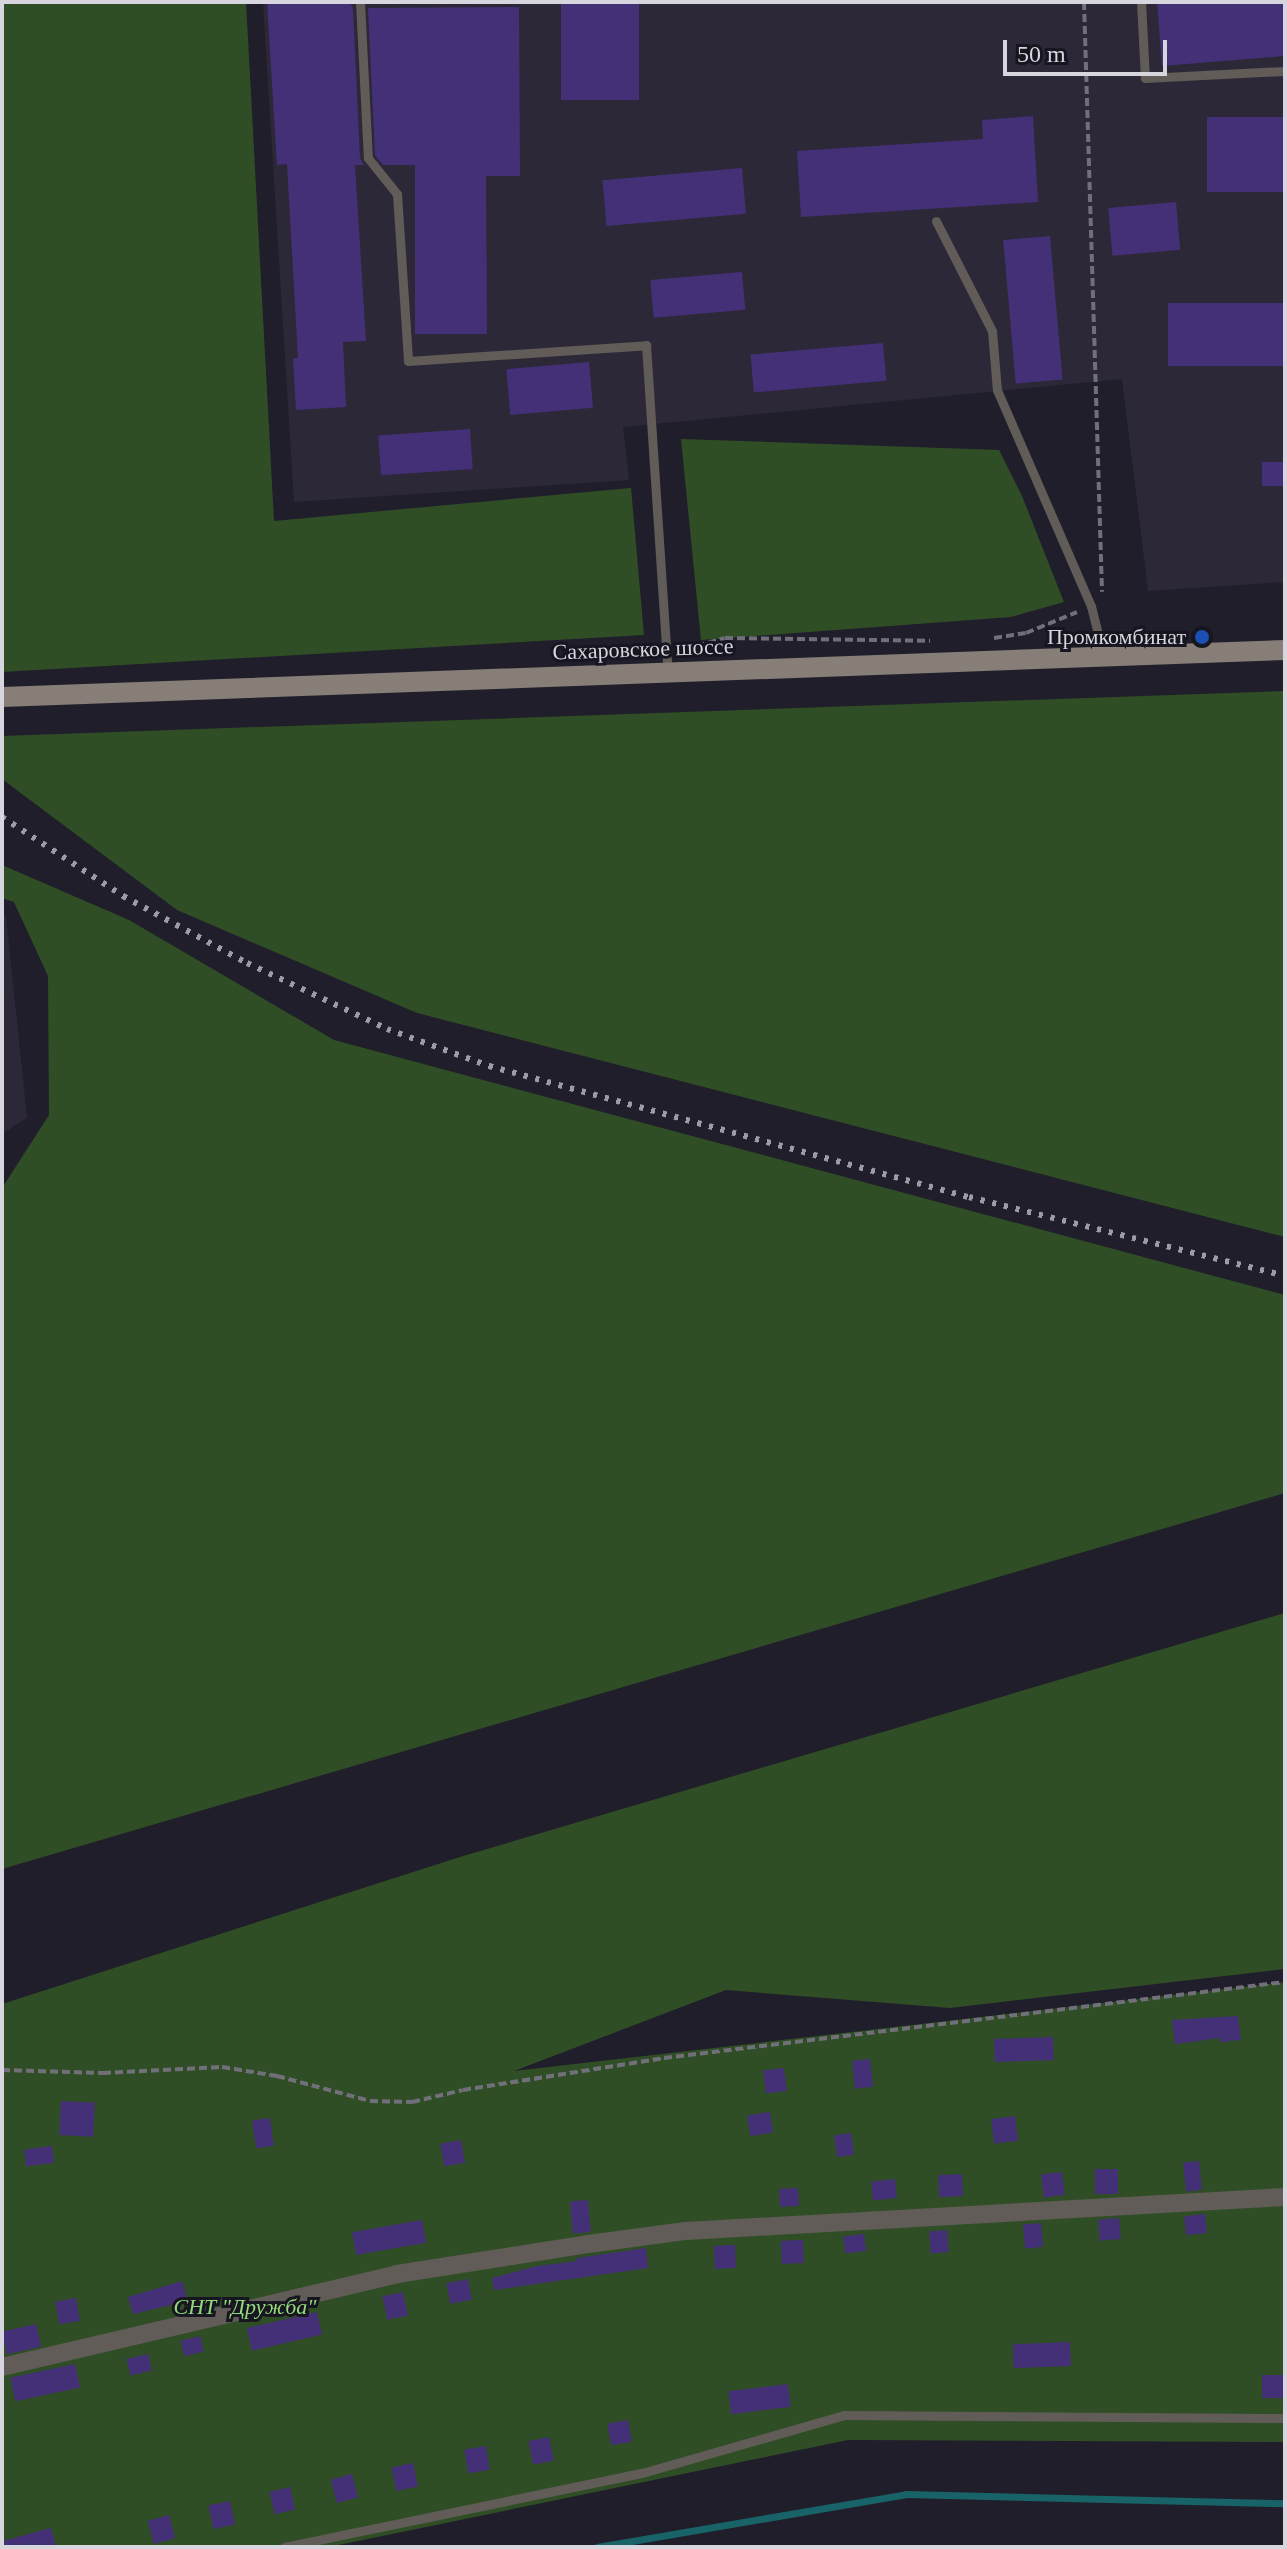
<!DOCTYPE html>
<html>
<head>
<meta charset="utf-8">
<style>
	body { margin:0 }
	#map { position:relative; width:1287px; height:2549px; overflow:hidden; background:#201e2a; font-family:"Times New Roman",serif }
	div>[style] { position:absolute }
	.industrial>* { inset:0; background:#2d2837 }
	.green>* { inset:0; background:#304e26 }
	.stream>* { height:7px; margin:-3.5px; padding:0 3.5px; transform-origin:3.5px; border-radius:3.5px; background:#186367 }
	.building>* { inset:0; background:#443077; transform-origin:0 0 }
	.path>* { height:4px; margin-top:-2px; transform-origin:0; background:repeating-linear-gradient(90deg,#716f7a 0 8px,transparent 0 12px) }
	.lane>* { height:9px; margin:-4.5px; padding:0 4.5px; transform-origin:4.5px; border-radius:4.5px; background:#615c58 }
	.street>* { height:18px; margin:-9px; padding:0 9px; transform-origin:9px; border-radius:9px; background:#615c58 }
	.secondary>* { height:20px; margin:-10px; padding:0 10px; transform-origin:10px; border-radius:10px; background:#867e77 }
	.rail>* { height:6px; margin-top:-3px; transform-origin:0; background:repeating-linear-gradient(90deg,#9d9ca5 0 4px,transparent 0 12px) }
	.dots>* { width:22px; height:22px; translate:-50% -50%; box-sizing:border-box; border:4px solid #171520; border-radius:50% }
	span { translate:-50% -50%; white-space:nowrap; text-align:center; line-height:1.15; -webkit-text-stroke:6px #171520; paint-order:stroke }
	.poi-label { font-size:22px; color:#d7d6de }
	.right { translate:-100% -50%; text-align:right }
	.street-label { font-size:22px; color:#d7d6de }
	.park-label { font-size:22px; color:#92da7a; font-style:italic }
	.frame { position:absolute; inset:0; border:4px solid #d7d6de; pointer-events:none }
	.scale { position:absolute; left:1003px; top:40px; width:164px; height:36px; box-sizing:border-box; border:4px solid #d7d6de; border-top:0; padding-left:10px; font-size:24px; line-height:28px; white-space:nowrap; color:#d7d6de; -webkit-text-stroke:6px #171520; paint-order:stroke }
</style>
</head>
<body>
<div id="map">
	<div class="industrial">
		<i style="clip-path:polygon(263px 2px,1285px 2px,1285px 582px,1148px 591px,1122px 379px,623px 427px,629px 480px,294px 502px)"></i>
		<i style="clip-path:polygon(2px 914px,6px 916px,27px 1118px,2px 1134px)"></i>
	</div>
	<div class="green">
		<i style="clip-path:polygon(2px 2px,246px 2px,274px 521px,631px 488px,644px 635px,2px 672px)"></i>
		<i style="clip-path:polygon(681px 439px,999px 450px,1022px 496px,1064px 602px,1011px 617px,701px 640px)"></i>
		<i style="clip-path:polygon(1285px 691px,1285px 1237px,417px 1013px,177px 910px,2px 779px,2px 736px)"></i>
		<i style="clip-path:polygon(2px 865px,129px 920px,334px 1040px,1285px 1295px,1285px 1493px,2px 1869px,2px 1188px,49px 1115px,48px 976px,14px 902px,2px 898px)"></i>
		<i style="clip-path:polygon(1285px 1613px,1285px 1969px,950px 2008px,726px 1990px,514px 2071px,1285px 1982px,1285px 2442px,848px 2440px,329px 2547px,2px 2547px,2px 2004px,460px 1857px)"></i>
	</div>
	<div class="stream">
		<i style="left:597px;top:2547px;width:314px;rotate:-9.7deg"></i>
		<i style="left:906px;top:2494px;width:379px;rotate:1.4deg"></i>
	</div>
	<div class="building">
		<i style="clip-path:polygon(267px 2px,332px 2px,350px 3px,353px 8px,360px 158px,364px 165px,355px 165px,366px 341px,343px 342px,346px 407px,296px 410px,293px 358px,298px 358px,287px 164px,277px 165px)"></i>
		<i style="left:561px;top:2px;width:78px;height:98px"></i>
		<i style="clip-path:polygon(1157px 2px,1285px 2px,1285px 56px,1162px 66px)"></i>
		<i style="clip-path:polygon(519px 7px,520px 176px,486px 176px,487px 334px,415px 334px,415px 165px,383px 165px,375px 155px,368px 8px)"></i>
		<i style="clip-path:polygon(1033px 116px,1038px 202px,801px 217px,797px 151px,983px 139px,982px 120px)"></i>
		<i style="left:1285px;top:117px;width:75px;height:78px;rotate:90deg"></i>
		<i style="left:742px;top:168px;width:46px;height:140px;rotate:85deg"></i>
		<i style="left:1176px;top:202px;width:48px;height:68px;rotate:85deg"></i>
		<i style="left:1050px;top:236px;width:144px;height:47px;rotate:85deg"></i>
		<i style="left:742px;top:272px;width:38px;height:92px;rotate:85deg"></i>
		<i style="left:1285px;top:303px;width:63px;height:117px;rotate:90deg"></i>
		<i style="left:883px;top:343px;width:38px;height:133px;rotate:85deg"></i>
		<i style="left:589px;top:362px;width:46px;height:83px;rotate:85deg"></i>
		<i style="left:470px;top:429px;width:40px;height:92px;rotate:86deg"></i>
		<i style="left:1285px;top:462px;width:24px;height:23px;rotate:90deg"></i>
		<i style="clip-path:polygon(1238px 2016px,1241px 2040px,1220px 2042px,1220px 2038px,1175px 2044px,1172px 2020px)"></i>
		<i style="left:1053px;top:2037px;width:23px;height:59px;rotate:88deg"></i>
		<i style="left:870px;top:2059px;width:28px;height:18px;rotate:84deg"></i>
		<i style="left:784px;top:2068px;width:23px;height:21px;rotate:83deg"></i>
		<i style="left:61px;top:2101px;width:34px;height:34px;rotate:3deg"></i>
		<i style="left:770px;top:2112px;width:21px;height:23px;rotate:82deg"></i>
		<i style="left:1015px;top:2116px;width:25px;height:24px;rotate:83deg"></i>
		<i style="left:270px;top:2118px;width:28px;height:18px;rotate:82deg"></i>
		<i style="left:851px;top:2133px;width:22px;height:17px;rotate:82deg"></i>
		<i style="left:461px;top:2140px;width:23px;height:21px;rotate:80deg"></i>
		<i style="left:52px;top:2146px;width:17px;height:28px;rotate:83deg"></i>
		<i style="left:1199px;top:2161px;width:29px;height:16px;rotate:84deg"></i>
		<i style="left:1118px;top:2169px;width:25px;height:23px;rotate:90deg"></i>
		<i style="left:1062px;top:2172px;width:23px;height:21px;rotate:83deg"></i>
		<i style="left:962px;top:2174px;width:22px;height:24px;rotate:87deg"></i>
		<i style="left:895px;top:2179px;width:19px;height:24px;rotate:84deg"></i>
		<i style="left:798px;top:2188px;width:18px;height:19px;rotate:87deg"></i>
		<i style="left:588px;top:2200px;width:32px;height:18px;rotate:85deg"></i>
		<i style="left:1205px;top:2214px;width:19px;height:21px;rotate:84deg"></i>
		<i style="left:1119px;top:2218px;width:21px;height:21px;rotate:85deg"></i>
		<i style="left:422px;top:2220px;width:23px;height:71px;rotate:80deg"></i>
		<i style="left:1041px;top:2223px;width:24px;height:18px;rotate:85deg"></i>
		<i style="left:947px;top:2230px;width:22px;height:18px;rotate:85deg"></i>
		<i style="left:864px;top:2234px;width:17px;height:21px;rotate:83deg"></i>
		<i style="left:803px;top:2240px;width:23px;height:22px;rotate:88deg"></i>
		<i style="left:735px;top:2245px;width:23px;height:21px;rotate:88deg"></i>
		<i style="clip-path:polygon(646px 2248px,648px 2268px,494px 2290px,492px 2278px,537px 2266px,577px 2261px,576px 2258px)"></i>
		<i style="left:468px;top:2279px;width:21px;height:22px;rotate:79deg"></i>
		<i style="clip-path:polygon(182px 2281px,188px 2301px,133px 2314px,128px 2297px)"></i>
		<i style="left:403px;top:2292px;width:24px;height:21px;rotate:78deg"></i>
		<i style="left:76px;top:2298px;width:23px;height:21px;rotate:80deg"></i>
		<i style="left:317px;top:2312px;width:23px;height:72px;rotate:77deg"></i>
		<i style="left:36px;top:2324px;width:23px;height:35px;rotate:77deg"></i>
		<i style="left:200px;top:2336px;width:16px;height:20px;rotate:76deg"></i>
		<i style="left:1070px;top:2342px;width:24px;height:57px;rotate:88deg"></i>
		<i style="left:148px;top:2354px;width:17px;height:22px;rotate:77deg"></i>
		<i style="left:75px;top:2364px;width:24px;height:66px;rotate:78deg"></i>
		<i style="left:1284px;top:2375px;width:23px;height:22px;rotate:90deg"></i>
		<i style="left:788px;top:2384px;width:23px;height:60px;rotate:83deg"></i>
		<i style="left:628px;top:2420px;width:22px;height:21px;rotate:80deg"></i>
		<i style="left:549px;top:2437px;width:24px;height:21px;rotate:78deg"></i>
		<i style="left:486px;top:2446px;width:24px;height:22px;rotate:81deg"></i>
		<i style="left:413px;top:2463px;width:24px;height:22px;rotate:78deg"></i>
		<i style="left:352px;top:2474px;width:24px;height:22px;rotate:75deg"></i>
		<i style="left:290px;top:2487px;width:23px;height:21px;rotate:77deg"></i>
		<i style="left:230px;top:2501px;width:24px;height:22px;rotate:78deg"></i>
		<i style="left:169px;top:2515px;width:24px;height:22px;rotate:75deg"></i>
		<i style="clip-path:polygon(51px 2528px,56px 2547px,3px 2547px,3px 2541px)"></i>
	</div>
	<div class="path">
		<i style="left:1084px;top:2px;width:590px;rotate:88.25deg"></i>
		<i style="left:994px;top:638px;width:32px;rotate:-9deg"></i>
		<i style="left:1026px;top:633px;width:55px;rotate:-22.4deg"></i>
		<i style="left:685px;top:649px;width:41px;rotate:-15.4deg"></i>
		<i style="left:725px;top:638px;width:205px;rotate:0.8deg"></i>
		<i style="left:2px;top:2070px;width:101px;rotate:1.7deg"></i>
		<i style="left:103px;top:2073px;width:119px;rotate:-2.9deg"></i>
		<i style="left:222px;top:2067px;width:56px;rotate:9.3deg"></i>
		<i style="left:277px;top:2076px;width:96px;rotate:15deg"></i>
		<i style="left:370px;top:2101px;width:42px;rotate:1.4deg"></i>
		<i style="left:412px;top:2102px;width:52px;rotate:-13.2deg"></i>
		<i style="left:463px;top:2090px;width:204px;rotate:-9deg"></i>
		<i style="left:664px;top:2058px;width:626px;rotate:-6.98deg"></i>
	</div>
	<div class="lane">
		<i style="left:360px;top:2px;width:156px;rotate:87.1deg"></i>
		<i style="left:368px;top:158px;width:46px;rotate:51.1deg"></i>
		<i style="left:397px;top:194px;width:167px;rotate:86.2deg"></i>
		<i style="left:408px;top:361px;width:239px;rotate:-3.8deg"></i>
		<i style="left:646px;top:345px;width:328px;rotate:86.2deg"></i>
		<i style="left:1141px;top:2px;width:76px;rotate:87deg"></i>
		<i style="left:1145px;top:78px;width:140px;rotate:-2.9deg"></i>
		<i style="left:936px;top:221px;width:123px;rotate:63deg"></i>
		<i style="left:992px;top:331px;width:59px;rotate:85.2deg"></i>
		<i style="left:997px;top:390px;width:236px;rotate:66.5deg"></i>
		<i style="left:1091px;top:606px;width:54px;rotate:76deg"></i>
		<i style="left:284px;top:2547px;width:366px;rotate:-11.7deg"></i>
		<i style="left:642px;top:2473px;width:210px;rotate:-16deg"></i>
		<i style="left:844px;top:2415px;width:441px;rotate:0.4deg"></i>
	</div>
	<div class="street">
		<i style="left:2px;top:2367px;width:406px;rotate:-13.2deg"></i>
		<i style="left:397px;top:2274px;width:193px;rotate:-8.9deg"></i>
		<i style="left:588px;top:2244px;width:99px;rotate:-7.6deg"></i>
		<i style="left:686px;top:2231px;width:600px;rotate:-3.25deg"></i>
	</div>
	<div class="secondary">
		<i style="left:2px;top:697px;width:1284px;rotate:-2.1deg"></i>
	</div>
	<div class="rail">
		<i style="left:2px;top:817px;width:145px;rotate:33.1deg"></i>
		<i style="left:123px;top:896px;width:141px;rotate:28.4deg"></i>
		<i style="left:247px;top:963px;width:155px;rotate:25.2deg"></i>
		<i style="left:387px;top:1029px;width:109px;rotate:19.9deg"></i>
		<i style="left:489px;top:1066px;width:498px;rotate:15.3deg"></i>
		<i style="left:969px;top:1197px;width:326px;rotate:14deg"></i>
	</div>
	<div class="dots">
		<i style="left:1202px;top:637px;background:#1a4fb4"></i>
	</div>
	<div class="poi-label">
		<span class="right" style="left:1186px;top:637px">Промкомбинат</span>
	</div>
	<div class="street-label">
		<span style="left:643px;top:649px;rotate:-2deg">Сахаровское шоссе</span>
	</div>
	<div class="park-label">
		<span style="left:245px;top:2307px">СНТ "Дружба"</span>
	</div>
	<div class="frame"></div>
	<div class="scale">50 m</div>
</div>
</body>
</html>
